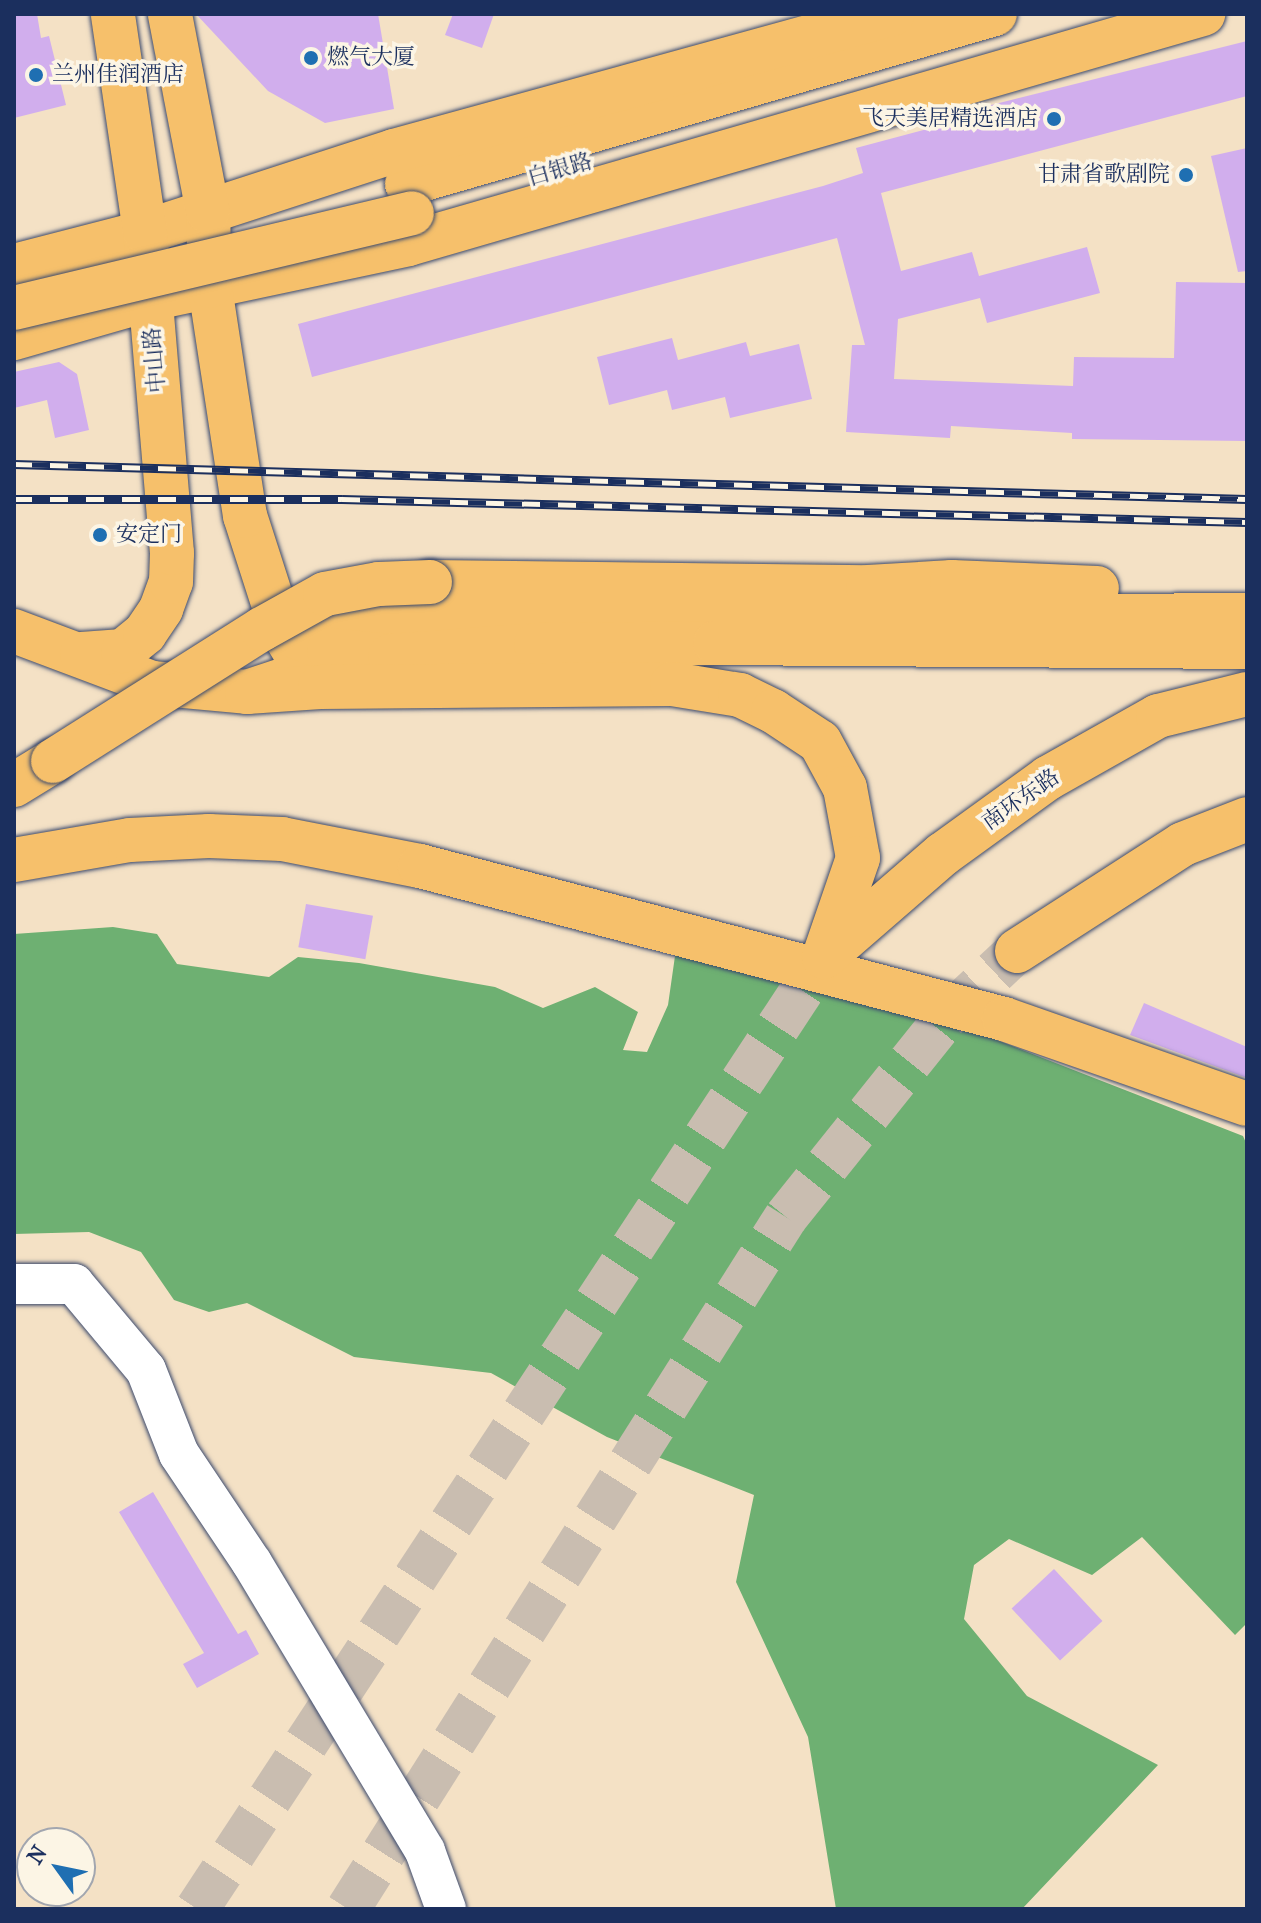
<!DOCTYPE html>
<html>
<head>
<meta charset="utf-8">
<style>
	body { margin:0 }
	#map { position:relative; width:1261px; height:1923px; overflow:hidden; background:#f4e1c5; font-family:"IM FELL French Canon","Noto Serif SC",serif }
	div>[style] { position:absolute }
	.forest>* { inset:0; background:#6eb072 }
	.building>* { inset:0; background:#d1aeed; transform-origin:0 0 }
	.highway-tunnel>* { height:44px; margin-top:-22px; transform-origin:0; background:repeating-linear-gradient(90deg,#c9bdb0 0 44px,transparent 0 66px) }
	.roads { filter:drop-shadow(0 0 2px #3c4a6d) drop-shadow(0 0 2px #3c4a6d) }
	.minor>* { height:40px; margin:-20px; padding:0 20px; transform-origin:20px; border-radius:20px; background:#fff }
	.major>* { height:44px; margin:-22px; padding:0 22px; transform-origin:22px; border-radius:22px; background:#f6c06b }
	.highway>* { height:44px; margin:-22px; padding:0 22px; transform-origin:22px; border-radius:22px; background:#f6c06b }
	.rail>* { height:9px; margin-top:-4.5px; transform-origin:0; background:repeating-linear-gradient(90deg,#fcf5e5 0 18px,#1b2f5e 0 36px); box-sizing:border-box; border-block:2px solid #1b2f5e }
	.bridges { filter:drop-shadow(0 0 2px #3c4a6d) drop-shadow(0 0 2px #3c4a6d) }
	.major-bridge>* { height:44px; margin:-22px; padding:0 22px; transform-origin:22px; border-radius:22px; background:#f6c06b }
	.dots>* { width:22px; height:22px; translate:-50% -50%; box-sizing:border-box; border:4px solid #fcf5e5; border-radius:50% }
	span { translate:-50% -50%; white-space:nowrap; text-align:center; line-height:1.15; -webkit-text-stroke:7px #fcf5e5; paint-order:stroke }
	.poi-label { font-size:22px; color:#1b2f5e }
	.left { translate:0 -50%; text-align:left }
	.right { translate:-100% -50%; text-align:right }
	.street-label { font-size:22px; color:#1b2f5e }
	.frame { position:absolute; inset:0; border:16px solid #1b2f5e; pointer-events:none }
	.north { position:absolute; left:16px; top:1827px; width:80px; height:80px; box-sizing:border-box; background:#fcf5e5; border:2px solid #a2a6af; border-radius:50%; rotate:303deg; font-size:22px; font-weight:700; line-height:32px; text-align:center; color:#1b2f5e }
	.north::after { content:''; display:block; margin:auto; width:28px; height:36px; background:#1f6fb2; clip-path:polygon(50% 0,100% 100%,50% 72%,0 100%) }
</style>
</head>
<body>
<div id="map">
	<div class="forest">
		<i style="clip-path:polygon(113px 927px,157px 934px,177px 964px,269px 977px,298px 957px,359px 963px,495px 987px,543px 1008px,595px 987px,638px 1012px,623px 1050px,647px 1052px,668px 1005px,676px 949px,971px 1030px,1243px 1136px,1247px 1145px,1247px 1623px,1235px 1635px,1142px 1537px,1092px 1575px,1009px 1539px,974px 1565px,964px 1619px,1027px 1696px,1158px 1765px,1022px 1909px,836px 1909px,808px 1737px,736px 1582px,754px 1495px,607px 1437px,491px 1373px,354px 1357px,247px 1303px,209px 1312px,174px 1300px,141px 1252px,89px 1232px,14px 1234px,14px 934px)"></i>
	</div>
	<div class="building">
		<i style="clip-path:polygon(14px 14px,37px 14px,41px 38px,49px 36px,66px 105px,14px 118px)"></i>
		<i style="clip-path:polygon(196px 14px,378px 14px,394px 109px,325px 123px,268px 91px)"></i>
		<i style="clip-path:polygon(453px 14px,494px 14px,482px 48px,445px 35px)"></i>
		<i style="clip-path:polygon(1247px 41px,1247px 96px,881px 193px,901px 271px,972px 252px,979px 276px,1087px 247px,1100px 293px,987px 323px,980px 298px,898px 319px,894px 379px,1073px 386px,1074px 357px,1174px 358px,1176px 282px,1247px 283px,1247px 441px,1072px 439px,1072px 433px,951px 426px,950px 438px,846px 432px,852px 345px,865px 345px,837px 238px,312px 377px,298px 324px,823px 186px,863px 173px,856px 148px,976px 116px,975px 109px)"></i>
		<i style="clip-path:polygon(1247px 148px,1247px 271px,1238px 272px,1211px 156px)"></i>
		<i style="clip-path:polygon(672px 338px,678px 360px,746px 342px,750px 356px,799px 344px,812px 399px,730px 418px,725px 397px,672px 410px,667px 390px,609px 405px,597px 357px)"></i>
		<i style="clip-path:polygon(59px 362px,77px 374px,89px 430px,55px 438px,47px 400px,14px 408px,14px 372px)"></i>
		<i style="left:306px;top:904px;width:68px;height:44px;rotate:10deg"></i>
		<i style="clip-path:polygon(1144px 1003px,1247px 1047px,1247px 1078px,1130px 1035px)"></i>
		<i style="clip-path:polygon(153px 1492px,238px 1634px,246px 1630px,259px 1654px,197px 1688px,183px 1664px,204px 1653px,119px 1512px)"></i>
		<i style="left:1054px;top:1569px;width:71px;height:58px;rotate:47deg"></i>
	</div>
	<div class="highway-tunnel">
		<i style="left:197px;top:1909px;width:1140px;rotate:-56.63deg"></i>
		<i style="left:348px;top:1909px;width:819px;rotate:-57.67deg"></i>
		<i style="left:786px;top:1217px;width:256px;rotate:-51.3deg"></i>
		<i style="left:946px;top:1017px;width:97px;rotate:-42.9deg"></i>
	</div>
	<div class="roads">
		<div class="minor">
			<i style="left:14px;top:1284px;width:60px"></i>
			<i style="left:74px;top:1284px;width:112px;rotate:50.1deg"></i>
			<i style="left:146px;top:1370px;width:90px;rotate:68.6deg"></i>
			<i style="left:179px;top:1454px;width:131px;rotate:56.2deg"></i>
			<i style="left:252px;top:1563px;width:336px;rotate:59deg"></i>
			<i style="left:425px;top:1851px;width:62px;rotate:70.1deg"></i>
		</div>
		<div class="major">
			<i style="left:407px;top:184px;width:612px;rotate:-16.13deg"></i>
			<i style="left:14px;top:266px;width:135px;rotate:-14.5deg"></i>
			<i style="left:145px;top:232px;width:262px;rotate:-18deg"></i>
			<i style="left:394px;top:151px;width:517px;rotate:-15.38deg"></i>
			<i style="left:14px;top:338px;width:141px;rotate:-16deg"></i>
			<i style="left:150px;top:299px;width:264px;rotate:-12deg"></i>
			<i style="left:408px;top:244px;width:828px;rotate:-16.14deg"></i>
			<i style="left:430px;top:582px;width:438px;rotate:0.7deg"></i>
			<i style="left:868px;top:587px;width:84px;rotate:-3.4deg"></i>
			<i style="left:952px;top:582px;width:145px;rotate:2.4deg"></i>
			<i style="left:14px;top:631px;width:147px;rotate:20.6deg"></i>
			<i style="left:152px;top:683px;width:95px;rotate:5.4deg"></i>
			<i style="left:247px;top:692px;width:51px;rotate:-18.4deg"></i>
			<i style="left:295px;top:676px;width:14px;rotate:-60deg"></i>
			<i style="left:302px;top:664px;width:39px;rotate:-121deg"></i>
			<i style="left:282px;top:631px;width:121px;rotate:-107.8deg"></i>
			<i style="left:245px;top:516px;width:233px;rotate:-98.7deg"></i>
			<i style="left:210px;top:286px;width:74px;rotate:-91.5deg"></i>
			<i style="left:208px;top:212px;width:202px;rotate:-100.9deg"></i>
			<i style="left:282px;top:631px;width:43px;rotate:-13.4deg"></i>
			<i style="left:324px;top:621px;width:923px;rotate:-0.37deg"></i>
			<i style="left:82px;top:654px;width:41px;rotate:-4.2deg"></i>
			<i style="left:123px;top:651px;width:28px;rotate:-39deg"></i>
			<i style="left:145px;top:633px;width:29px;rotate:-56deg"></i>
			<i style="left:161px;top:609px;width:29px;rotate:-70deg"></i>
			<i style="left:171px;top:582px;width:29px;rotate:-88deg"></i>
			<i style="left:172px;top:553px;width:322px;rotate:-94.8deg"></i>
			<i style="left:145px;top:232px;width:220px;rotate:-98.4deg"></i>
			<i style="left:14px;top:785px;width:46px;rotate:-31.6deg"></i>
			<i style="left:14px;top:860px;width:118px;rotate:-9.8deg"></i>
			<i style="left:130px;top:840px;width:79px;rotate:-2.9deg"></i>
			<i style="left:209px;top:836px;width:73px;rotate:2.4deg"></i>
			<i style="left:282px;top:839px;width:141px;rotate:11.1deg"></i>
			<i style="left:420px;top:866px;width:604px;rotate:14.68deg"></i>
			<i style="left:1004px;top:1019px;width:257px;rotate:19.3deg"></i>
		</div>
		<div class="highway">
			<i style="left:282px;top:631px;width:51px;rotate:22deg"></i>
			<i style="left:329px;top:650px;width:61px;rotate:5.6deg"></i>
			<i style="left:390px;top:656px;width:146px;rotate:-4.3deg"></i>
			<i style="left:536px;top:645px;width:179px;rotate:-0.6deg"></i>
			<i style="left:715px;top:643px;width:532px;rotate:0.43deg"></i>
			<i style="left:247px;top:692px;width:73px;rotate:-3.9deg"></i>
			<i style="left:320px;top:687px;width:352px;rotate:-0.5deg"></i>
			<i style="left:672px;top:684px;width:69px;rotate:9.2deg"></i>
			<i style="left:740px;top:695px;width:37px;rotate:26deg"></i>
			<i style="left:773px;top:711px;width:56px;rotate:33.4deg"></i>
			<i style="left:820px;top:742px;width:52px;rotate:61.5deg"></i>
			<i style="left:845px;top:788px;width:71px;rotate:79.5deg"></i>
			<i style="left:858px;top:858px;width:105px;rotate:109deg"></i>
			<i style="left:1017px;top:951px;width:197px;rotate:-32.8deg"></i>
			<i style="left:1183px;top:844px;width:69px;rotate:-21.3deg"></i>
			<i style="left:824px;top:957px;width:157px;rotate:-40.9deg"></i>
			<i style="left:943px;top:854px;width:130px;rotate:-35.9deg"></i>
			<i style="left:1048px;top:778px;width:126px;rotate:-29.4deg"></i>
			<i style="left:1158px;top:716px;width:92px;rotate:-13.9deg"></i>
		</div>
	</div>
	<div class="rail">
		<i style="left:14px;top:464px;width:1233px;rotate:1.63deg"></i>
		<i style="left:14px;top:499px;width:328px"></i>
		<i style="left:342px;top:499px;width:905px;rotate:1.46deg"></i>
	</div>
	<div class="bridges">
		<div class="major-bridge">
			<i style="left:14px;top:308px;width:409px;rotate:-13.4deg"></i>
			<i style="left:53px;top:761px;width:247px;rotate:-32.3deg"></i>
			<i style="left:262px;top:629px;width:72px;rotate:-29.1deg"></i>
			<i style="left:325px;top:594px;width:55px;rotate:-10.5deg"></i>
			<i style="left:379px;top:584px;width:51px;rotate:-2.2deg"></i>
		</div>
	</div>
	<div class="dots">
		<i style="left:311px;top:58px;background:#1f6fb2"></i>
		<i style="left:36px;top:75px;background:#1f6fb2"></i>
		<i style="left:1054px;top:119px;background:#1f6fb2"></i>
		<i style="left:1186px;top:175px;background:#1f6fb2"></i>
		<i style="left:100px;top:535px;background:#1f6fb2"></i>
	</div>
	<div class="poi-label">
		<span class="left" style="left:327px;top:58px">燃气大厦</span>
		<span class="left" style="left:52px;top:75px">兰州佳润酒店</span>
		<span class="right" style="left:1038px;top:119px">飞天美居精选酒店</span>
		<span class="right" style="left:1170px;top:175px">甘肃省歌剧院</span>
		<span class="left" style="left:116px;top:535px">安定门</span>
	</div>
	<div class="street-label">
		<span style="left:560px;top:170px;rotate:-16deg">白银路</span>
		<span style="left:155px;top:360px;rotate:-95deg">中山路</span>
		<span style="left:1021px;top:800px;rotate:-35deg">南环东路</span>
	</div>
	<div class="frame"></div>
	<div class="north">N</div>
</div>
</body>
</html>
